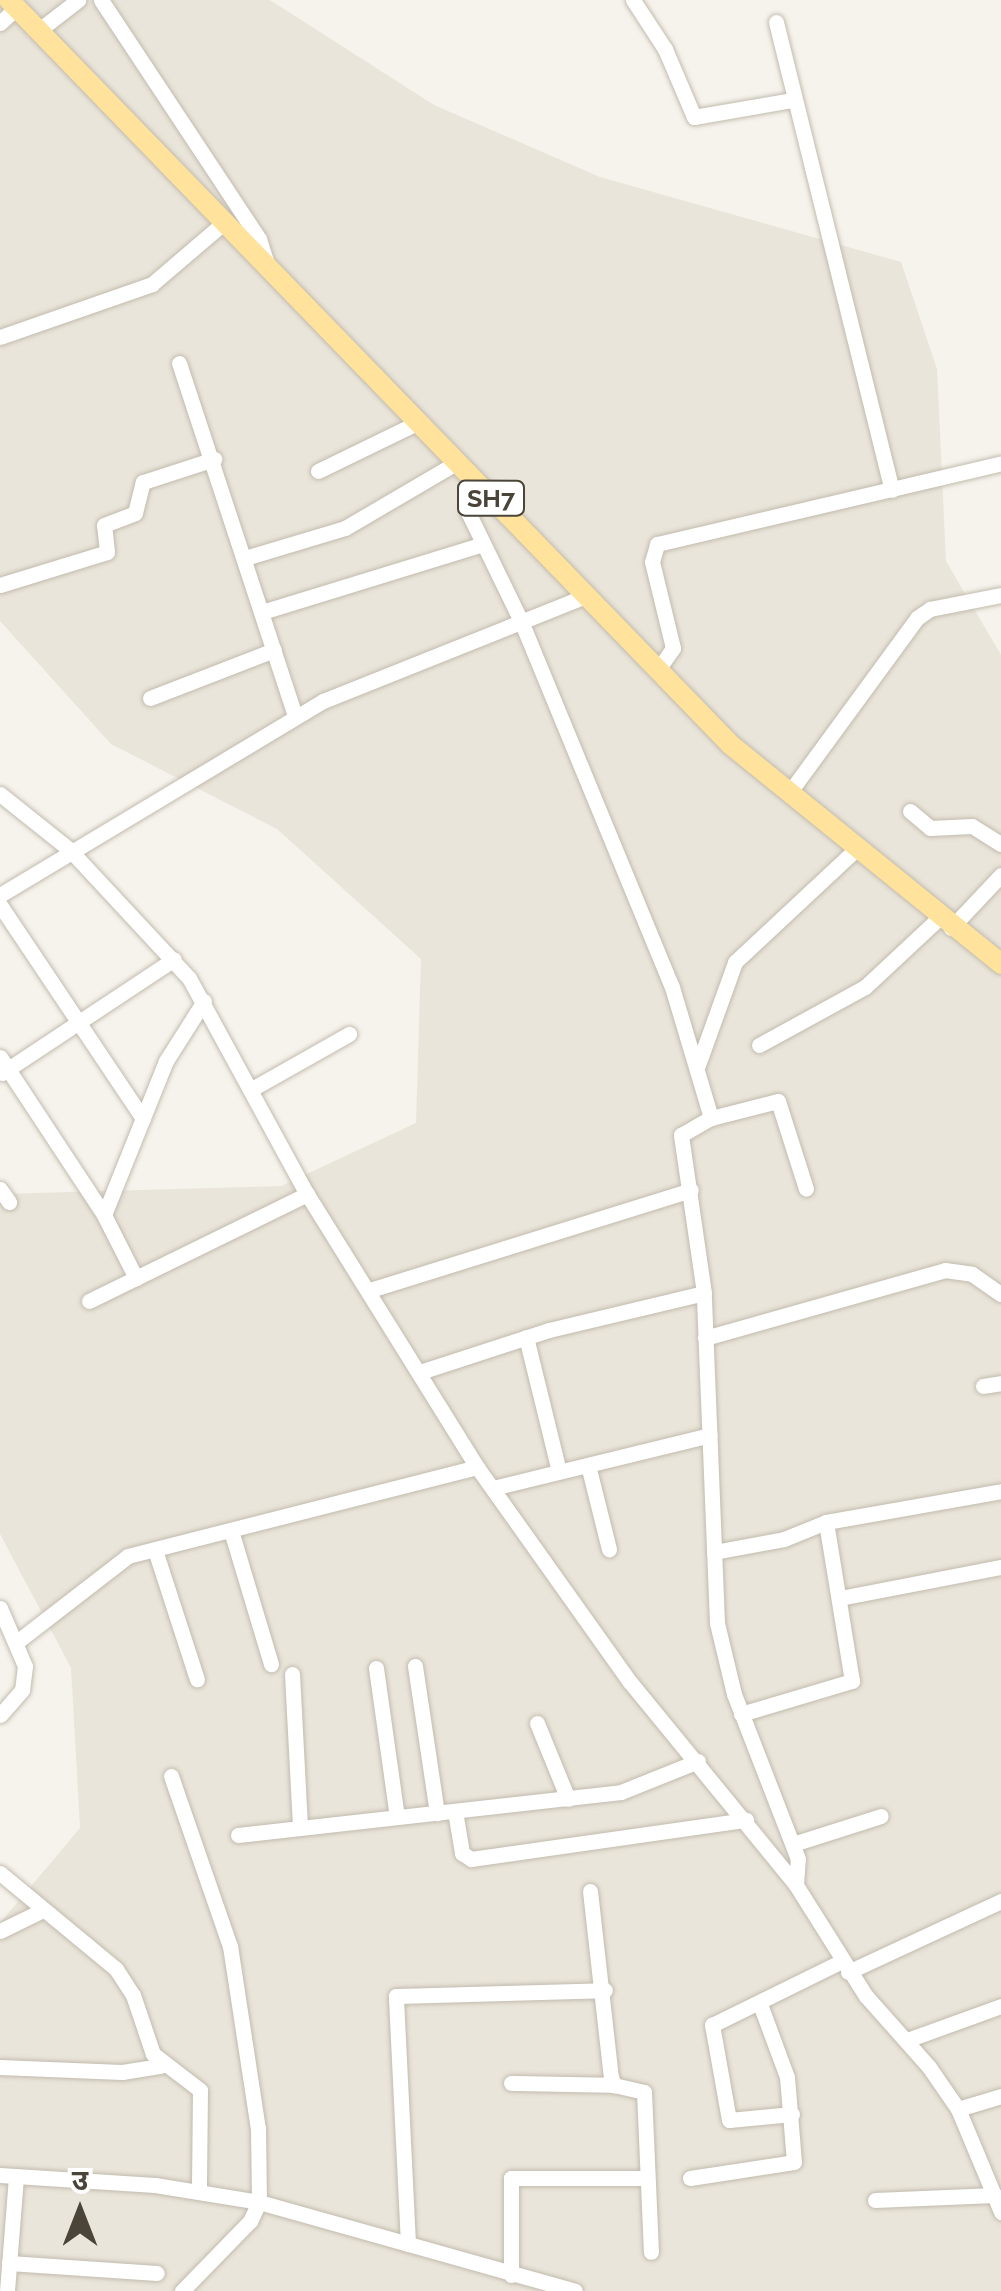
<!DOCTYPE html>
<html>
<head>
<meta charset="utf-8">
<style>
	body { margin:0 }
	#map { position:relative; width:1001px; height:2291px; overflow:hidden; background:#f6f3ec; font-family:Raleway,"Noto Sans Devanagari",sans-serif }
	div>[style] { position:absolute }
	.residential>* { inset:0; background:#eae5da }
	.roads { filter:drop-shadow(0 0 2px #c2bbae) drop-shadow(0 0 2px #c2bbae) }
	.minor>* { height:15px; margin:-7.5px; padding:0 7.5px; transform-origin:7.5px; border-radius:7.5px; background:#fff }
	.major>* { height:20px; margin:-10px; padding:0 10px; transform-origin:10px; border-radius:10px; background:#ffe39c }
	span { translate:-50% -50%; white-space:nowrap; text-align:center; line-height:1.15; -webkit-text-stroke:8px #fff; paint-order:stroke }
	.shield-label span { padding:2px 8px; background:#fff; border:2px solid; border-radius:8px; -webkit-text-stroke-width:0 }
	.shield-label { font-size:25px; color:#4b4439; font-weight:700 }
	.north { position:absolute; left:30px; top:2161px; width:100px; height:100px; -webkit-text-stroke:8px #fff; paint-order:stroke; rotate:0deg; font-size:28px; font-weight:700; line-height:40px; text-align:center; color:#4b4439 }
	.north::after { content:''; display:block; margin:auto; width:35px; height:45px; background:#4b4439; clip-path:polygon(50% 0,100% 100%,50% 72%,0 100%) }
</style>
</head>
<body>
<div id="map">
	<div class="residential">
		<i style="clip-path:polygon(0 0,270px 0,434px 105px,600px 177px,901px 262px,937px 369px,946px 561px,1001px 655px,1001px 2291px,0 2291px,0 1923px,80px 1828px,71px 1668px,0 1534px,0 1194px,281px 1186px,416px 1123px,421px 959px,277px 829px,111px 744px,0 621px)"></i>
	</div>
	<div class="roads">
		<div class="minor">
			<i style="left:101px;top:0;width:287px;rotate:56.5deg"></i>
			<i style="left:259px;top:239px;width:28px;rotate:72deg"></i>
			<i style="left:633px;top:0;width:59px;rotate:56.9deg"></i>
			<i style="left:665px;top:49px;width:74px;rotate:66.9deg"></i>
			<i style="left:694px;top:117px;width:99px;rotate:-9.8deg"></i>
			<i style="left:776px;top:22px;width:482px;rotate:76.1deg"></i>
			<i style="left:0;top:23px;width:22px;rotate:-43deg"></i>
			<i style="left:38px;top:31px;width:51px;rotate:-37.8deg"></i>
			<i style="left:0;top:337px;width:161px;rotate:-19.2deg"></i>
			<i style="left:152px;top:284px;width:91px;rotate:-40.5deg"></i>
			<i style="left:179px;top:363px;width:372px;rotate:71.8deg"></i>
			<i style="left:318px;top:471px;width:108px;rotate:-25.9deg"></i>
			<i style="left:474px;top:480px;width:33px;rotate:101deg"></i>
			<i style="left:468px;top:512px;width:121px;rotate:64.1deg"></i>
			<i style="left:521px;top:621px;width:396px;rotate:67.6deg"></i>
			<i style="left:672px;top:987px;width:137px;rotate:73.4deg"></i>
			<i style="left:245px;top:558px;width:104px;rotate:-16.7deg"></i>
			<i style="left:345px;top:528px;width:129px;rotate:-30.4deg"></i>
			<i style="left:0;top:585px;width:112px;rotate:-17.1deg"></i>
			<i style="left:107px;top:552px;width:27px;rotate:-96deg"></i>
			<i style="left:104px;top:525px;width:33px;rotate:-21deg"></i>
			<i style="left:135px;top:513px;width:32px;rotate:-76deg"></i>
			<i style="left:143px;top:482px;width:75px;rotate:-17.9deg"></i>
			<i style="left:262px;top:612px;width:231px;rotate:-17.1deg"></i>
			<i style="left:657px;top:671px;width:28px;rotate:-55deg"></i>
			<i style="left:673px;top:648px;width:89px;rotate:-103.7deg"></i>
			<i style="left:652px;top:562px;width:19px;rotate:-74deg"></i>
			<i style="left:657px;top:544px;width:353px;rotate:-13.2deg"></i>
			<i style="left:150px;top:698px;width:133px;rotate:-21.2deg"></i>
			<i style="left:789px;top:793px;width:217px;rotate:-53.8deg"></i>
			<i style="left:917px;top:618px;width:16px;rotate:-35deg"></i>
			<i style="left:930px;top:609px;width:72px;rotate:-11.2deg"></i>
			<i style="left:0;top:794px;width:88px;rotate:38.6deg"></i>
			<i style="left:69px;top:849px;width:176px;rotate:47.1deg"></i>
			<i style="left:189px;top:978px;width:246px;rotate:61.4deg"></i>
			<i style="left:307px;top:1194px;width:322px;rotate:58.1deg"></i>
			<i style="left:477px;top:1467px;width:264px;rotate:54.6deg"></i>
			<i style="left:630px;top:1682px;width:262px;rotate:50.7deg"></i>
			<i style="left:796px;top:1885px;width:131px;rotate:57.8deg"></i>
			<i style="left:866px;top:1996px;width:95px;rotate:48.4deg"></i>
			<i style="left:929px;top:2067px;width:51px;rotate:55.4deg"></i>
			<i style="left:958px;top:2109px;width:112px;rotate:67.3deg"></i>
			<i style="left:910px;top:811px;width:26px;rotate:40deg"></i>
			<i style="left:930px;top:828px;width:42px;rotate:-2.7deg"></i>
			<i style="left:972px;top:826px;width:34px;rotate:32deg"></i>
			<i style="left:0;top:895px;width:377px;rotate:-31deg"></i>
			<i style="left:323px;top:701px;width:282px;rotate:-21.8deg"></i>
			<i style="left:0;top:905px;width:257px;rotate:56.2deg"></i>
			<i style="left:951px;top:928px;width:73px;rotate:-46.7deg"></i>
			<i style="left:759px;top:1045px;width:121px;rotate:-28.7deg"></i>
			<i style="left:865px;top:987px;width:100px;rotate:-43deg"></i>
			<i style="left:0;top:1057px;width:189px;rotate:56.6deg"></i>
			<i style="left:104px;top:1215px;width:71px;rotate:63.1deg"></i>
			<i style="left:698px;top:1065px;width:109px;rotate:-70.2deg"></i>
			<i style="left:735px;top:962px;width:166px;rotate:-43deg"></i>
			<i style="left:2px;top:1073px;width:206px;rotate:-33.5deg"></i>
			<i style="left:250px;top:1090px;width:114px;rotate:-29.5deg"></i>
			<i style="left:0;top:1189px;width:16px;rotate:55deg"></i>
			<i style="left:104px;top:1215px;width:166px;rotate:-68.1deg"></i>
			<i style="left:166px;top:1061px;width:71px;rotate:-57.7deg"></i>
			<i style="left:370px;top:1290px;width:336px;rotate:-17.3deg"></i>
			<i style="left:89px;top:1301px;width:243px;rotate:-26.1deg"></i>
			<i style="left:526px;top:1337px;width:138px;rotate:76.2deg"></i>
			<i style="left:705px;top:1338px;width:249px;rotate:-15.8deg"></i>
			<i style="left:945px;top:1270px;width:27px;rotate:8deg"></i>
			<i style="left:972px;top:1274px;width:35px;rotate:35deg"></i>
			<i style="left:420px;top:1372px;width:136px;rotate:-18deg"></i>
			<i style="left:549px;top:1330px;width:159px;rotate:-13.4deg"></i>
			<i style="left:983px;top:1386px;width:18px;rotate:-9deg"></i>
			<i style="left:588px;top:1465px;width:87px;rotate:76deg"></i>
			<i style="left:493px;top:1488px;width:223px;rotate:-13.7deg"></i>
			<i style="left:232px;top:1534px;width:136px;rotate:73.3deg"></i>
			<i style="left:155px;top:1550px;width:136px;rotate:72deg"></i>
			<i style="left:714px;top:1552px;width:71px;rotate:-10.5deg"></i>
			<i style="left:784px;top:1539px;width:45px;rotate:-22deg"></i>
			<i style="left:826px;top:1522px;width:178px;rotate:-10deg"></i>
			<i style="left:840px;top:1598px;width:164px;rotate:-10.9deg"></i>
			<i style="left:0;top:1608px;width:63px;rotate:66.7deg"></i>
			<i style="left:25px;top:1666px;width:24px;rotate:97deg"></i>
			<i style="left:22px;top:1690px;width:33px;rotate:131deg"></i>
			<i style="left:18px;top:1641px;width:139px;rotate:-37.7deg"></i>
			<i style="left:128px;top:1556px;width:360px;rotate:-14.3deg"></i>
			<i style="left:415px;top:1666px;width:149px;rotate:81.5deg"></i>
			<i style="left:376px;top:1668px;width:150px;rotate:82deg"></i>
			<i style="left:292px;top:1674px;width:154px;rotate:87deg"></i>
			<i style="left:741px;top:1714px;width:116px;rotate:-16.6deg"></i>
			<i style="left:852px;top:1681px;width:161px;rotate:-99.3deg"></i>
			<i style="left:537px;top:1723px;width:82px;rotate:67.8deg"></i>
			<i style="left:171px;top:1776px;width:180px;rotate:70.9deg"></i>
			<i style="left:230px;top:1946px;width:184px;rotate:81.3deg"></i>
			<i style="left:258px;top:2128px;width:74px;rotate:89.2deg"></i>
			<i style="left:259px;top:2202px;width:21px;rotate:115deg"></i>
			<i style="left:250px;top:2221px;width:98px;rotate:134.2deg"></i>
			<i style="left:455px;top:1811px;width:43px;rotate:80.5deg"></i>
			<i style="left:462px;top:1853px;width:11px;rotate:34deg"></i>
			<i style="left:471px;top:1859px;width:278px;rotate:-8.1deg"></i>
			<i style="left:238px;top:1835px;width:385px;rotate:-6.4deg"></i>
			<i style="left:621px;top:1792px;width:83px;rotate:-21.9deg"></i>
			<i style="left:793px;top:1844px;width:92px;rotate:-17.7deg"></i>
			<i style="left:0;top:1873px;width:151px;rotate:39.6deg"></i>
			<i style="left:116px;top:1969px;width:31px;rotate:57deg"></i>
			<i style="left:133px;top:1995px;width:62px;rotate:71.3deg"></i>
			<i style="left:153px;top:2054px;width:59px;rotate:37.5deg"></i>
			<i style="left:200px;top:2090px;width:101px;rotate:90.6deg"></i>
			<i style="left:796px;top:1885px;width:26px;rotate:-86deg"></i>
			<i style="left:798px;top:1859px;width:177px;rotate:-111.2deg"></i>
			<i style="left:734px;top:1694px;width:73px;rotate:-103.5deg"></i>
			<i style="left:717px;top:1623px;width:330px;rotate:-92.3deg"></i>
			<i style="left:704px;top:1293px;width:160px;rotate:-98.3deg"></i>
			<i style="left:681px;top:1135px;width:34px;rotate:-30deg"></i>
			<i style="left:711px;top:1118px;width:69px;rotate:-14.2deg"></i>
			<i style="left:778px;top:1101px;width:92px;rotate:72.3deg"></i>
			<i style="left:590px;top:1891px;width:187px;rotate:83.6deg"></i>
			<i style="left:611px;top:2077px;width:9px;rotate:69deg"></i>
			<i style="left:614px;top:2085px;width:31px;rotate:13deg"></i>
			<i style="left:644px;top:2092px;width:160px;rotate:87.5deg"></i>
			<i style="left:0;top:1931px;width:46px;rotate:-26deg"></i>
			<i style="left:848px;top:1972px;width:169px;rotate:-24.9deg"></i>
			<i style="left:907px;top:2040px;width:100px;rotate:-19.9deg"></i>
			<i style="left:0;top:2067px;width:122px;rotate:2.3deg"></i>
			<i style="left:122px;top:2072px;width:39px;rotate:-9deg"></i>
			<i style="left:511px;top:2083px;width:103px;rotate:1.1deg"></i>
			<i style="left:958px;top:2109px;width:45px;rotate:-16.8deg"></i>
			<i style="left:792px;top:2114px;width:63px;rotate:174.6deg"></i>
			<i style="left:729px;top:2120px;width:97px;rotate:-100.1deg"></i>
			<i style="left:712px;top:2025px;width:143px;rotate:-26.2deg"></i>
			<i style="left:0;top:2175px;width:155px;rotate:3.7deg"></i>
			<i style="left:155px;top:2185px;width:105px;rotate:9.3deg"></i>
			<i style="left:259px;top:2202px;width:328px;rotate:15.7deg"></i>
			<i style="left:690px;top:2178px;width:105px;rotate:-8.7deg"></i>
			<i style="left:794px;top:2162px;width:85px;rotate:-94.7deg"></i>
			<i style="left:787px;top:2077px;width:78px;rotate:-110.3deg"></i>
			<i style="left:875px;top:2200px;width:120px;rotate:-2.4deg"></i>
			<i style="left:408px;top:2244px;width:248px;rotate:-92.8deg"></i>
			<i style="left:396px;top:1996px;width:209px;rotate:-1.6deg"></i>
			<i style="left:9px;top:2263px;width:148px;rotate:3.9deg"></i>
			<i style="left:511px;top:2275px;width:97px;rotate:-90deg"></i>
			<i style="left:511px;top:2178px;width:135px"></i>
			<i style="left:7px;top:2291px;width:115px;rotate:-85.5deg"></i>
		</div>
		<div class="major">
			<i style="left:9px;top:0;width:1037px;rotate:45.9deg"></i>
			<i style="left:731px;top:745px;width:348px;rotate:39deg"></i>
		</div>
	</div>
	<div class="shield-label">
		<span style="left:491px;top:498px">SH7</span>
	</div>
	<div class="north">उ</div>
</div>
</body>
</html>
